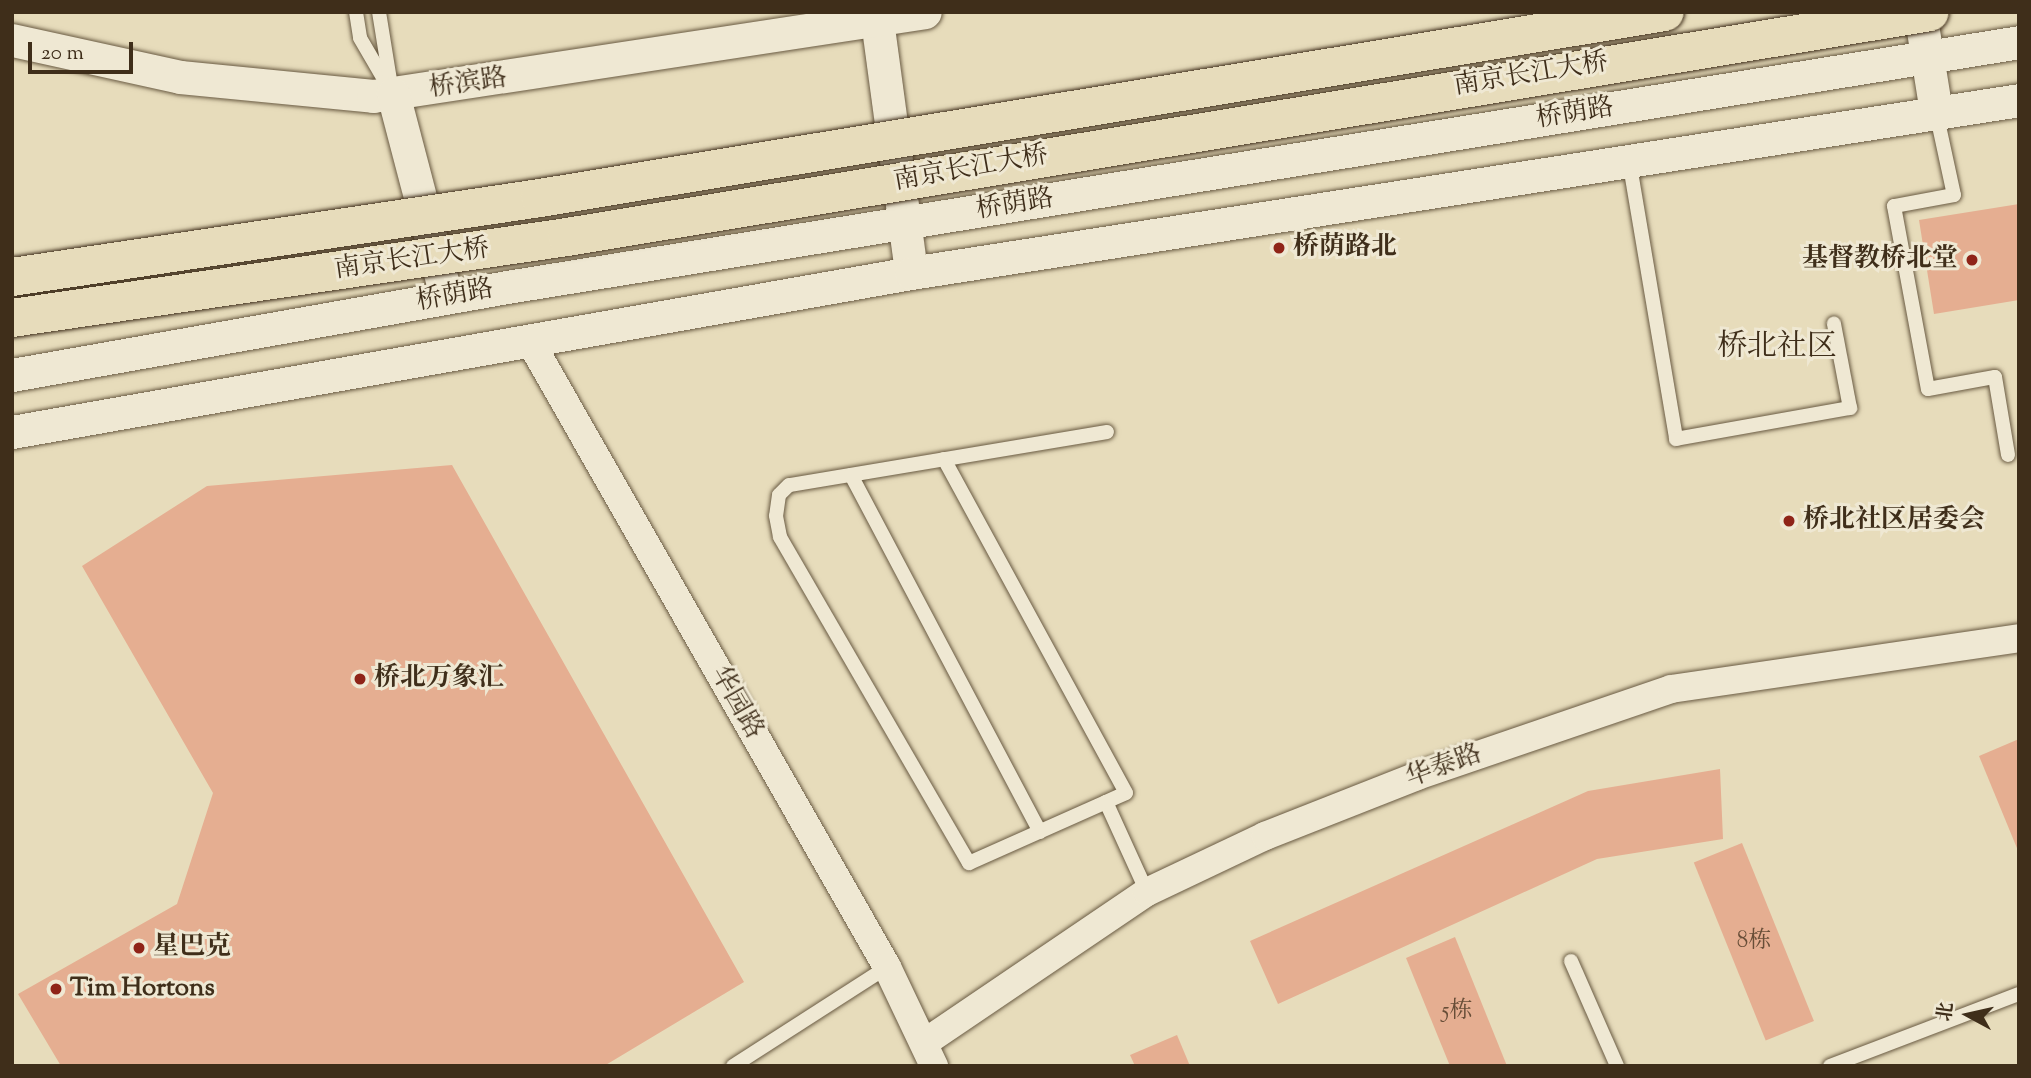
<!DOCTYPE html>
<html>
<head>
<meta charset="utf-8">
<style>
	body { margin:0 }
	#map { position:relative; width:2031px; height:1078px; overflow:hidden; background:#e7dcbb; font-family:"Sorts Mill Goudy","Noto Serif SC",serif }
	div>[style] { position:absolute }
	.building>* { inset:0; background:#e5ae91; transform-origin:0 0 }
	.roads { filter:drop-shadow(0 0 2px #695a42) drop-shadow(0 0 2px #695a42) }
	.service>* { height:14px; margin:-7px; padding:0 7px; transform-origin:7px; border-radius:7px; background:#efe8d3 }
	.minor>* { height:28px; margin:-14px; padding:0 14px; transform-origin:14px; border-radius:14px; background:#efe8d3 }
	.tertiary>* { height:33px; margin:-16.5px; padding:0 16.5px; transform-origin:16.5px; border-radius:16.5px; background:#efe8d3 }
	.bridges { filter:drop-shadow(0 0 2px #3f2e1a) drop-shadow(0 0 2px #3f2e1a) }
	.trunk-bridge>* { height:38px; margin:-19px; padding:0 19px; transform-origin:19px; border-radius:19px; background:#e7dcbb }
	.dots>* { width:19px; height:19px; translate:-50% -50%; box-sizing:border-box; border:4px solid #efe8d3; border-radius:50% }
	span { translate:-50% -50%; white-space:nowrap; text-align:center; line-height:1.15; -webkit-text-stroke:6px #efe8d3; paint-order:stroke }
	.number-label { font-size:23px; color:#684e38 }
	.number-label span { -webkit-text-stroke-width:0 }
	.street-label { font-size:26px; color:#3f2e1a }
	.poi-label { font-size:26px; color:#3f2e1a; font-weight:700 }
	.left { translate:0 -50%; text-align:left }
	.right { translate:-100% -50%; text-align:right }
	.quarter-label { font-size:30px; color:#3f2e1a }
	.frame { position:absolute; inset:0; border:14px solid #3f2e1a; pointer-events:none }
	.north { position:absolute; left:1933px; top:980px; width:70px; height:70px; -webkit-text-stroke:5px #efe8d3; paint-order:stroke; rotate:278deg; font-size:19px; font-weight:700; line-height:28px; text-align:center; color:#3f2e1a }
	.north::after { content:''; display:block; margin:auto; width:24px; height:32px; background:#3f2e1a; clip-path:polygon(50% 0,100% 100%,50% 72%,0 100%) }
	.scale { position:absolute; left:28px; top:42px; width:105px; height:32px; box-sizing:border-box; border:4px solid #3f2e1a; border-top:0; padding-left:9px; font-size:21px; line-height:24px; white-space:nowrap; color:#3f2e1a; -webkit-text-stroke:5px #efe8d3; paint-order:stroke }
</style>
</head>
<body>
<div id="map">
	<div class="building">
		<i style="clip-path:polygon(2019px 204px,2019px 300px,1934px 314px,1919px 220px)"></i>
		<i style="clip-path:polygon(452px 465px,744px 982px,604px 1066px,61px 1066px,18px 994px,177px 904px,213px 793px,82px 566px,207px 486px)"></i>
		<i style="clip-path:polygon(2019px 739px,2019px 853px,1979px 756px)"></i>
		<i style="clip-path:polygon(1720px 769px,1723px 839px,1597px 859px,1278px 1004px,1250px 941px,1588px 791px)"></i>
		<i style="left:1742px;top:843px;width:192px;height:52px;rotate:68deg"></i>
		<i style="clip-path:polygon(1455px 937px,1507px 1066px,1450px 1066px,1406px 958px)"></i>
		<i style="clip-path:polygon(1177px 1035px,1190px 1066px,1135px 1066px,1130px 1055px)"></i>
	</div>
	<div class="roads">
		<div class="service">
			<i style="left:356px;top:12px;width:26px;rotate:81deg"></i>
			<i style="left:360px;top:38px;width:64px;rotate:59.8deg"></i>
			<i style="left:379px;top:12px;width:75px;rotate:80.8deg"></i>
			<i style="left:1936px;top:112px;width:85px;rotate:77.8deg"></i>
			<i style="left:1954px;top:195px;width:61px;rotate:169.6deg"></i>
			<i style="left:1894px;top:206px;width:186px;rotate:79.5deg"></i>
			<i style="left:1928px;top:389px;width:68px;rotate:-10.2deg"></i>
			<i style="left:1995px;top:377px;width:79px;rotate:80.5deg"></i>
			<i style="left:1629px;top:160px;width:283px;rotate:80.4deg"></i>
			<i style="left:1676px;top:439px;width:177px;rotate:-10.1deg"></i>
			<i style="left:1850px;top:408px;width:86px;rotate:-100.8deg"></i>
			<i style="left:1107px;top:432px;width:322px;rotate:170.5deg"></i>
			<i style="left:789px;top:485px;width:14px;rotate:135deg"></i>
			<i style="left:779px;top:495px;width:21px;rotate:98deg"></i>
			<i style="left:776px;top:516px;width:21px;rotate:79deg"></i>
			<i style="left:780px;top:537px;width:377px;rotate:59.9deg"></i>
			<i style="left:969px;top:863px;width:150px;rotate:-24deg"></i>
			<i style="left:1106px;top:802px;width:99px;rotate:65.5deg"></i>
			<i style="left:944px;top:459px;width:380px;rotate:61.4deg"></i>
			<i style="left:1126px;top:793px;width:22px;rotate:156deg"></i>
			<i style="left:851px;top:475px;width:404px;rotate:62.1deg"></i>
			<i style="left:1571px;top:961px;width:115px;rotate:66.3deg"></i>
			<i style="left:733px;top:1066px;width:183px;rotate:-32.7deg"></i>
			<i style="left:1830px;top:1066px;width:202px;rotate:-20.9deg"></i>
		</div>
		<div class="minor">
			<i style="left:531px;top:343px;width:718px;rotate:60.29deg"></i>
			<i style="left:887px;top:967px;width:110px;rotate:64.6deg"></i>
			<i style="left:924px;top:1043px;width:269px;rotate:-34.1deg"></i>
			<i style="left:1147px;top:892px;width:131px;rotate:-25.4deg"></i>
			<i style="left:1265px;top:836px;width:163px;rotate:-21.5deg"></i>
			<i style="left:1417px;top:776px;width:268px;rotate:-18.9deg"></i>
			<i style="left:1671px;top:689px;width:352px;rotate:-8.3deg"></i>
		</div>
		<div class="tertiary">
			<i style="left:1920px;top:12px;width:101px;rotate:80.9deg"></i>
			<i style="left:877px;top:20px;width:255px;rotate:82.3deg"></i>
			<i style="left:12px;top:40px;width:172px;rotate:12.4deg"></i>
			<i style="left:180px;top:77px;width:194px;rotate:5.6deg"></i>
			<i style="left:373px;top:96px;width:558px;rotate:-8.65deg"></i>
			<i style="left:393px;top:94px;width:193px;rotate:75.3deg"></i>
			<i style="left:12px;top:375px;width:503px;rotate:-10.08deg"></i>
			<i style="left:507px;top:287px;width:1532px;rotate:-9.2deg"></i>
			<i style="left:12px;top:432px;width:913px;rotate:-10.03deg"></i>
			<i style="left:911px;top:273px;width:1121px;rotate:-8.87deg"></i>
		</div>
	</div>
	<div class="bridges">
		<div class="trunk-bridge">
			<i style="left:12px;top:277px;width:534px;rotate:-8.51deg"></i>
			<i style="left:540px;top:198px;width:1140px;rotate:-9.39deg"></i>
			<i style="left:12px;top:318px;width:561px;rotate:-8.3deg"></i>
			<i style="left:567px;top:237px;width:1381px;rotate:-9.37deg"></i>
		</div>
	</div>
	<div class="dots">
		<i style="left:1279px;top:248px;background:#8f2418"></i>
		<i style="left:1972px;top:260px;background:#8f2418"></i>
		<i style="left:1789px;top:521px;background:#8f2418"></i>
		<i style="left:360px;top:679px;background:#8f2418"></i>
		<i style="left:139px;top:948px;background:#8f2418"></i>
		<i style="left:56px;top:989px;background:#8f2418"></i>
	</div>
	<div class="number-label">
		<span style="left:1754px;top:942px">8栋</span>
		<span style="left:1457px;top:1012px">5栋</span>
	</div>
	<div class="street-label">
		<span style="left:1531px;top:75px;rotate:-9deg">南京长江大桥</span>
		<span style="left:468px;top:84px;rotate:-8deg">桥滨路</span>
		<span style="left:1575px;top:114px;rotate:-9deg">桥荫路</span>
		<span style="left:971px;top:169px;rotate:-10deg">南京长江大桥</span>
		<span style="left:1015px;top:205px;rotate:-9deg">桥荫路</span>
		<span style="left:412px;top:260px;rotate:-8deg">南京长江大桥</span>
		<span style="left:455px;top:296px;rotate:-10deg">桥荫路</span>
		<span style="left:736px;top:703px;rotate:60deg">华园路</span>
		<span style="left:1444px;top:767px;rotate:-20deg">华泰路</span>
	</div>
	<div class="poi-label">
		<span class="left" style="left:1293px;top:248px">桥荫路北</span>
		<span class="right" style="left:1958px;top:260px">基督教桥北堂</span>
		<span class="left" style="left:1803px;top:521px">桥北社区居委会</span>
		<span class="left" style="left:374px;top:679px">桥北万象汇</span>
		<span class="left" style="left:153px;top:948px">星巴克</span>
		<span class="left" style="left:70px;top:989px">Tim Hortons</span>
	</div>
	<div class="quarter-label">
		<span style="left:1777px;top:348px">桥北社区</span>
	</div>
	<div class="frame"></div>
	<div class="north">北</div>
	<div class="scale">20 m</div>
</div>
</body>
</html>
